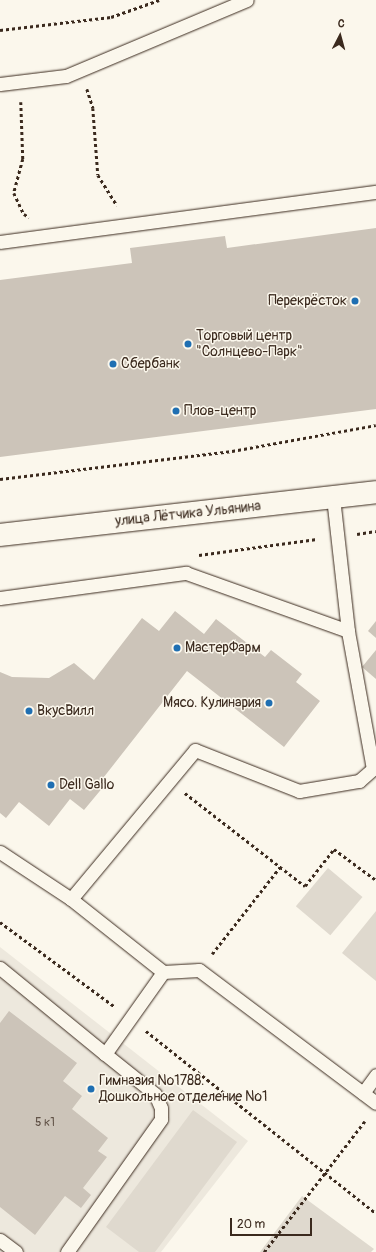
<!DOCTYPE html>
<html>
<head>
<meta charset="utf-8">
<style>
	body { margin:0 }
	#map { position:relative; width:376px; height:1252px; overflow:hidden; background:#fbf7ec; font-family:Pangolin,sans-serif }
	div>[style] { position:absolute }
	.built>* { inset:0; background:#ede8dd }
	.green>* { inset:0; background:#dfd9ce; transform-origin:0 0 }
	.building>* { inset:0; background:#ccc4b9 }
	.path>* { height:2.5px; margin-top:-1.25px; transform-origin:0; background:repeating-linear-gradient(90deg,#3b2a1e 0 3px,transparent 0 6px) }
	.roads { filter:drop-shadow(0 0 1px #3b2a1e) drop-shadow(0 0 1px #3b2a1e) }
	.lane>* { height:13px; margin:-6.5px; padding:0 6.5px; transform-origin:6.5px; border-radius:6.5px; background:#fbf7ec }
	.street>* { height:22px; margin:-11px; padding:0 11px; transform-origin:11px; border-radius:11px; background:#fbf7ec }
	.dots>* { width:11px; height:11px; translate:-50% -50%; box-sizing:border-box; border:2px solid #fbf7ec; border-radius:50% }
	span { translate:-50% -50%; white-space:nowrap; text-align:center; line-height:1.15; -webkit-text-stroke:3px #fbf7ec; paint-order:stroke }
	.number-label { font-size:12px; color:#5f5045 }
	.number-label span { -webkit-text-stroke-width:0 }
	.poi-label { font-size:14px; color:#3b2a1e }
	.right { translate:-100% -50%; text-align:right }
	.left { translate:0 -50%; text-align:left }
	.street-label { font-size:14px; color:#3b2a1e }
	.north { position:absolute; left:320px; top:16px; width:40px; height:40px; -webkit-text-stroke:3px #fbf7ec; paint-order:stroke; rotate:6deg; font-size:11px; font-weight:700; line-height:16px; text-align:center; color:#3b2a1e }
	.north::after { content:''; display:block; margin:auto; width:14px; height:18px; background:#3b2a1e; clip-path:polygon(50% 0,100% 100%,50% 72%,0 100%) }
	.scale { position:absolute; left:230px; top:1218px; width:82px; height:18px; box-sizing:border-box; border:2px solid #3b2a1e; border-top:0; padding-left:5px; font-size:12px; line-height:14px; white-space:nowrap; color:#3b2a1e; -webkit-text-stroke:3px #fbf7ec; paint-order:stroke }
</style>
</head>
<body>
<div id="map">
	<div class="built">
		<i style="clip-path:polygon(0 947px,248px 1141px,161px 1252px,0 1252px)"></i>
	</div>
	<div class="green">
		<i style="left:328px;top:868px;width:45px;height:50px;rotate:40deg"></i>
		<i style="clip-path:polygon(376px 911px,376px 981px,342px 953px)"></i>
		<i style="clip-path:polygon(193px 1110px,237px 1142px,155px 1252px,139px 1252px,106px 1227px)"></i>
		<i style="clip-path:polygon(302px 1196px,374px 1249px,371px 1252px,260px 1252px)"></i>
	</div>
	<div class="building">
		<i style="clip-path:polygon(376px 228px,376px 409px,0 457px,0 280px,132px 263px,130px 248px,225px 236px,227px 248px)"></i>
		<i style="clip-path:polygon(175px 611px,204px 634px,216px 619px,265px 657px,271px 650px,302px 674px,296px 682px,320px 701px,284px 747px,187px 671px,100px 782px,104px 786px,84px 810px,70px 799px,49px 826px,19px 802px,6px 818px,0 813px,0 672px,12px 677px,49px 678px,74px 663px,94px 680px,142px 618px,159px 631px)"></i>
		<i style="clip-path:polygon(376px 621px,376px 638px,368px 631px)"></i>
		<i style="clip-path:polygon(376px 650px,376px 679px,362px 667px)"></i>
		<i style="clip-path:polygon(9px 1011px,77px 1063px,63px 1081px,82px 1096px,72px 1109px,108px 1138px,98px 1151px,107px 1157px,83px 1188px,91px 1195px,81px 1208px,65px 1196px,35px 1235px,0 1207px,0 1023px)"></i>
	</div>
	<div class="path">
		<i style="left:0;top:30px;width:112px;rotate:-6.7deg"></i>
		<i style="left:111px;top:17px;width:51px;rotate:-19.5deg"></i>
		<i style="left:87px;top:89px;width:20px;rotate:72deg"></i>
		<i style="left:93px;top:108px;width:67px;rotate:85.7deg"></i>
		<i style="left:98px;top:175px;width:36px;rotate:58deg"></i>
		<i style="left:21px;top:102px;width:57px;rotate:88deg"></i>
		<i style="left:23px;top:159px;width:35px;rotate:105deg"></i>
		<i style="left:14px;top:193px;width:23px;rotate:65deg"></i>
		<i style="left:24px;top:214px;width:6px;rotate:31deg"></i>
		<i style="left:0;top:479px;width:234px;rotate:-6.9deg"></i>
		<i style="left:232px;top:451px;width:146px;rotate:-10.2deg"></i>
		<i style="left:357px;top:534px;width:19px;rotate:-9deg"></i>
		<i style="left:199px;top:555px;width:119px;rotate:-7.7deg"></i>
		<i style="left:185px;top:793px;width:152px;rotate:37.8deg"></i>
		<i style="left:305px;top:886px;width:47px;rotate:-51.9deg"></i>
		<i style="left:334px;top:849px;width:52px;rotate:36.4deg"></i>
		<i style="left:0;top:922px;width:142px;rotate:36.4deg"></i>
		<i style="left:212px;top:954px;width:110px;rotate:-52deg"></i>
		<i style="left:146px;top:1031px;width:293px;rotate:38.4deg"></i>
		<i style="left:264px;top:1252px;width:165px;rotate:-52.4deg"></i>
	</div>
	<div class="roads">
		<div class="lane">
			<i style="left:0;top:84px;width:66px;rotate:-6.9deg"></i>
			<i style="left:66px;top:76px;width:196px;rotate:-22.8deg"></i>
			<i style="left:0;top:242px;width:379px;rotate:-7.6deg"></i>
			<i style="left:0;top:598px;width:188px;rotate:-7.7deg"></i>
			<i style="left:186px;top:573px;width:172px;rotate:19.7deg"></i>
			<i style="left:348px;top:631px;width:134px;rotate:-96.4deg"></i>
			<i style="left:0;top:852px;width:85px;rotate:33.5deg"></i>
			<i style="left:71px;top:899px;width:194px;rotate:-50.2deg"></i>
			<i style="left:195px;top:750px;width:112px;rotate:21.5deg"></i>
			<i style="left:299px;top:791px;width:61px;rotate:-9.5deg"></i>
			<i style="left:359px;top:781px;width:18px;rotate:-41deg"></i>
			<i style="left:373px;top:769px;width:140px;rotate:-100.3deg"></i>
			<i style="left:71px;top:899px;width:117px;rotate:38.4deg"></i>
			<i style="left:163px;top:972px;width:36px;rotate:-3deg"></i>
			<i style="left:199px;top:970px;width:221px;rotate:36.9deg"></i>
			<i style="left:0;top:968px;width:136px;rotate:39.3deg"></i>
			<i style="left:363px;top:1093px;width:22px;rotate:-54deg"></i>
			<i style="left:0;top:1240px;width:20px;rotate:37deg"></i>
			<i style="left:67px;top:1252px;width:163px;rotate:-54.7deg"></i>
			<i style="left:161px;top:1119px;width:11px;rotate:-90deg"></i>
			<i style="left:161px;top:1108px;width:15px;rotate:-113deg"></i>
			<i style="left:155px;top:1094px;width:64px;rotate:-141.3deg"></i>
			<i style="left:105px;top:1054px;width:100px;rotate:-54.7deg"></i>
		</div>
		<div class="street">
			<i style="left:0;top:535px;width:378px;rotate:-6.5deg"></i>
		</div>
	</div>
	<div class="dots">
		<i style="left:355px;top:301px;background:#1f6fb2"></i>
		<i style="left:188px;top:344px;background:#1f6fb2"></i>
		<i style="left:113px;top:364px;background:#1f6fb2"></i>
		<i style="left:176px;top:411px;background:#1f6fb2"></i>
		<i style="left:177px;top:648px;background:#1f6fb2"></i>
		<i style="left:269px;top:703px;background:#1f6fb2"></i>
		<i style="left:29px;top:711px;background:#1f6fb2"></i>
		<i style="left:51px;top:785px;background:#1f6fb2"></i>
		<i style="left:91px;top:1089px;background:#1f6fb2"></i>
	</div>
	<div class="number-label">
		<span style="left:45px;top:1123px">5 к1</span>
	</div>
	<div class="poi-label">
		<span class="right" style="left:347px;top:301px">Перекрёсток</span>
		<span class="left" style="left:196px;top:344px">Торговый центр<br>"Солнцево-Парк"</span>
		<span class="left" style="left:121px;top:364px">Сбербанк</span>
		<span class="left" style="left:184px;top:411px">Плов-центр</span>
		<span class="left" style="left:185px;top:648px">МастерФарм</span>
		<span class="right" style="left:261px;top:703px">Мясо. Кулинария</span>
		<span class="left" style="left:37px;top:711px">ВкусВилл</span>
		<span class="left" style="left:59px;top:785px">Dell Gallo</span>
		<span class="left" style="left:99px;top:1089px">Гимназия №1788.<br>Дошкольное отделение №1</span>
	</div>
	<div class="street-label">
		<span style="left:188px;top:514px;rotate:-6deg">улица Лётчика Ульянина</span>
	</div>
	<div class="north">С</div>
	<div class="scale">20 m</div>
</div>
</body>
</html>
